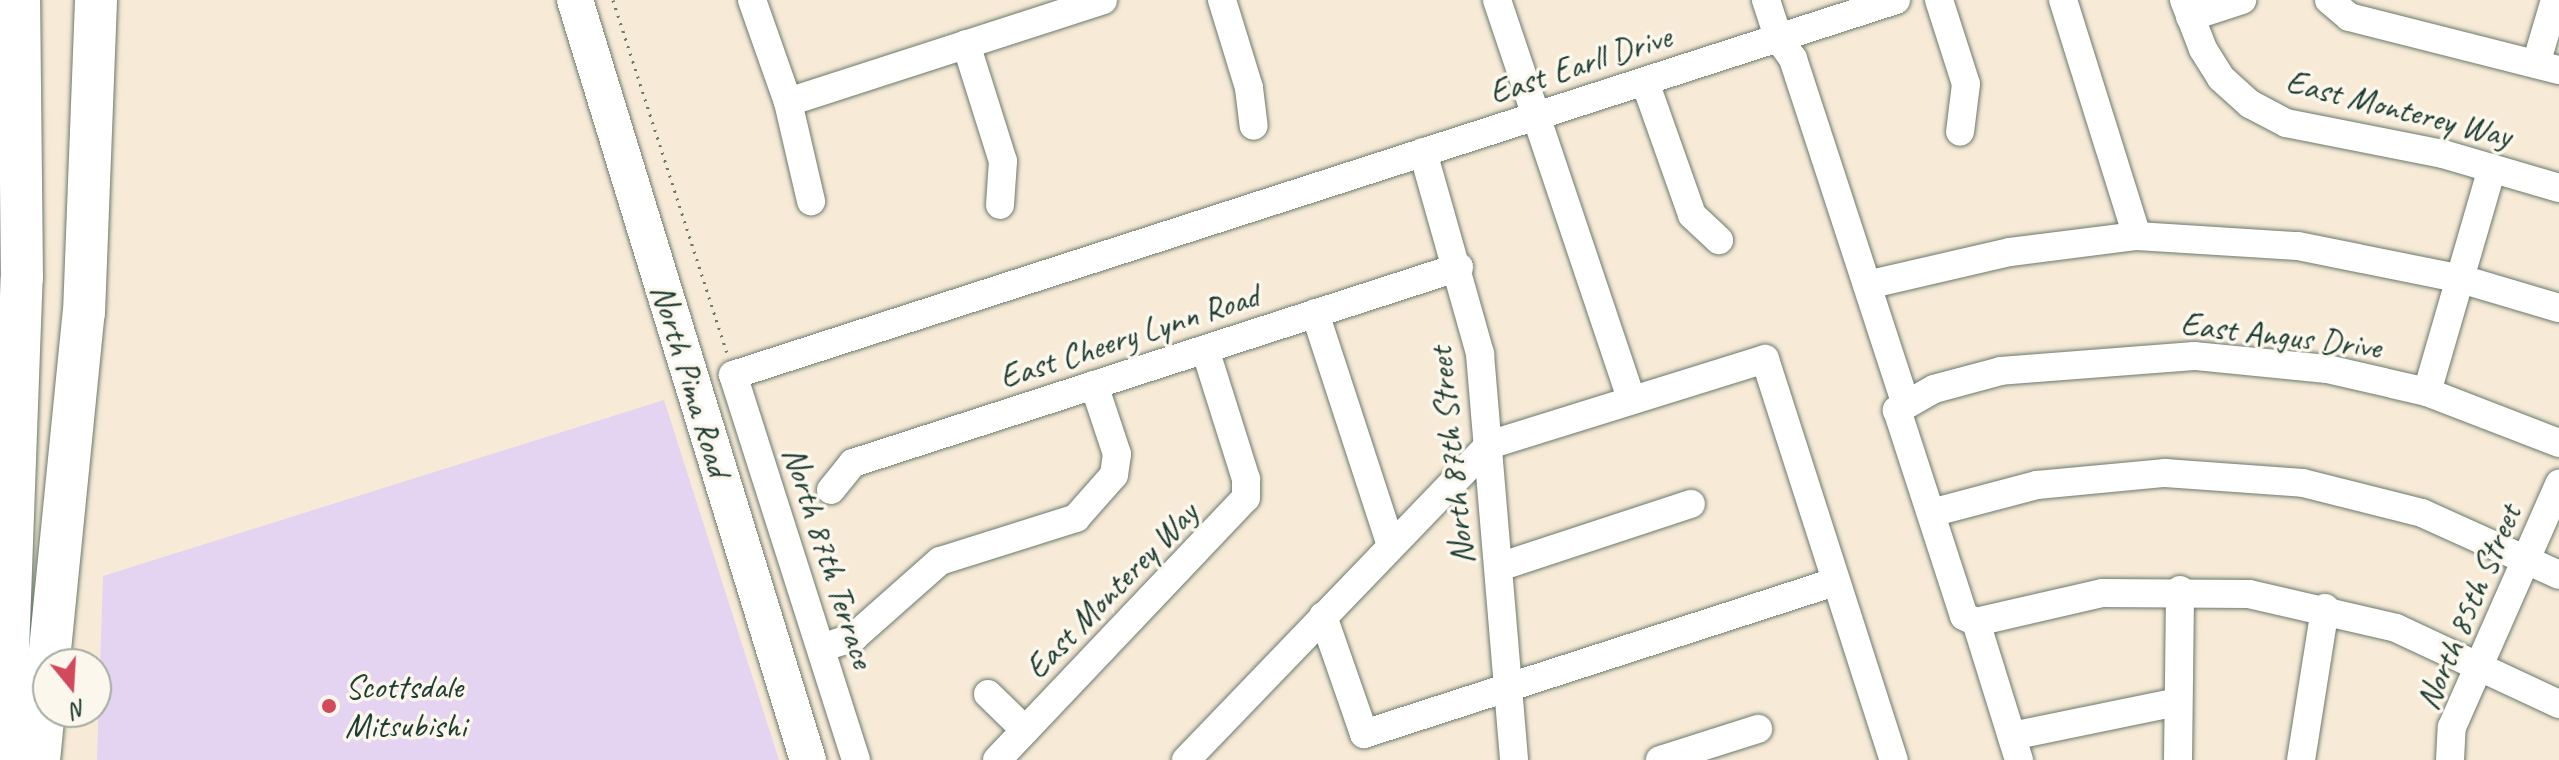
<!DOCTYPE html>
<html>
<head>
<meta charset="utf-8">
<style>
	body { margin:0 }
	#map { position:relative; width:2559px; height:760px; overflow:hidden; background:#f7ebd7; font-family:Caveat,sans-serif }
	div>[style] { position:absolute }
	.built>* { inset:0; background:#e4d3f1 }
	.path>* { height:3px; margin-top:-1.5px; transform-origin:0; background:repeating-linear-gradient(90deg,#6b7a6d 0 2px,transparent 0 8px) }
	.roads { filter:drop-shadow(0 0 2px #6b7a6d) drop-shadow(0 0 2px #6b7a6d) }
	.minor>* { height:28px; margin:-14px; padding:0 14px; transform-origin:14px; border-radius:14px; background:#fff }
	.major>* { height:36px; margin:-18px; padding:0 18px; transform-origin:18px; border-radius:18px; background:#fff }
	.highway>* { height:42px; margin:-21px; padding:0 21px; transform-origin:21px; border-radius:21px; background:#fff }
	.dots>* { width:22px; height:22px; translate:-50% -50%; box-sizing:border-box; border:4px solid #fbf7ec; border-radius:50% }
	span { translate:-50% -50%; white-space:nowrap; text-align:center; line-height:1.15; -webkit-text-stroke:7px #fbf7ec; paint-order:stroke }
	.street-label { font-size:34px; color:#1f3d34 }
	.poi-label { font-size:34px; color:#1f3d34 }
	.left { translate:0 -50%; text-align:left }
	.north { position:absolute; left:32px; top:648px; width:80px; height:80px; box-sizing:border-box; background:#fbf7ec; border:2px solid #a3ada2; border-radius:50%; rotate:162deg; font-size:22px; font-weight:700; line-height:32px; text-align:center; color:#1f3d34 }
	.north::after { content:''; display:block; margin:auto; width:28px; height:36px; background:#d1495b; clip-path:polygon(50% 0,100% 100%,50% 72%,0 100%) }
</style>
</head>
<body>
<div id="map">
	<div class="built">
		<i style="clip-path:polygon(664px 400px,779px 760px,97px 760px,103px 576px)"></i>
	</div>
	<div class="path">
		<i style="left:613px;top:0;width:370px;rotate:72.1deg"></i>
	</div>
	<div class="roads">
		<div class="minor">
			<i style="left:752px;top:0;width:108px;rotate:70.6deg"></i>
			<i style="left:788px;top:102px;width:102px;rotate:76.9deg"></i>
			<i style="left:1222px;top:0;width:92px;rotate:72.9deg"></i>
			<i style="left:1249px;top:88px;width:38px;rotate:83deg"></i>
			<i style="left:1497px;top:0;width:422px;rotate:71.4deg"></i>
			<i style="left:1766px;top:0;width:40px;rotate:72deg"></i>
			<i style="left:1778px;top:38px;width:26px;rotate:54deg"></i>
			<i style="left:1793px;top:59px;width:363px;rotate:71.9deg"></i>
			<i style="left:1939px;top:0;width:88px;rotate:72.2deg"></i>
			<i style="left:1966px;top:84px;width:48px;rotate:97.1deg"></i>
			<i style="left:2063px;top:0;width:247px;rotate:72.6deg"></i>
			<i style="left:2184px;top:0;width:53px;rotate:68.8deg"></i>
			<i style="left:2203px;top:49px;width:34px;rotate:58deg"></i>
			<i style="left:2221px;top:78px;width:39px;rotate:42deg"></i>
			<i style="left:2250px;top:104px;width:41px;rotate:27.8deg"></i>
			<i style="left:2286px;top:123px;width:160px;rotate:11.2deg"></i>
			<i style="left:2443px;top:154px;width:121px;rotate:16.3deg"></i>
			<i style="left:2329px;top:0;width:26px;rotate:40deg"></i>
			<i style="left:2349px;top:17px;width:217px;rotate:14.2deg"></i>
			<i style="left:2190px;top:17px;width:55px;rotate:-18.1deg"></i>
			<i style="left:966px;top:44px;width:123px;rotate:72.5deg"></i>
			<i style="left:1003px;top:161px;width:44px;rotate:93.9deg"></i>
			<i style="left:2536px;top:64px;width:67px;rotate:-73.5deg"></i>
			<i style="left:1645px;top:82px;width:141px;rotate:70.5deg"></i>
			<i style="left:1692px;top:215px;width:37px;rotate:43deg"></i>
			<i style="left:788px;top:102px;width:331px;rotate:-17.9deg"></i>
			<i style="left:1423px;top:152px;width:210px;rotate:74.2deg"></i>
			<i style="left:1480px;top:354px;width:407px;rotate:85.2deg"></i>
			<i style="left:1867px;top:285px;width:147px;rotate:-13deg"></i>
			<i style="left:2010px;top:252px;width:128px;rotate:-7.2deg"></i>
			<i style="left:2137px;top:236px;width:161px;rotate:3.6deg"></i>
			<i style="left:2298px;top:246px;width:166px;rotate:11.4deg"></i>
			<i style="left:2461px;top:279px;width:102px;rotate:16.5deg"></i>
			<i style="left:1315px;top:313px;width:245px;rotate:71.9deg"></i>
			<i style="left:2427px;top:392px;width:233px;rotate:-73.8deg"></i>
			<i style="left:2559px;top:443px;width:142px;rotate:-158.9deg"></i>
			<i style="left:2427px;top:392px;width:103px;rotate:-167deg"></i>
			<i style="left:2327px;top:369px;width:134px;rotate:-174.4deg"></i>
			<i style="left:2194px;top:356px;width:194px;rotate:175.6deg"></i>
			<i style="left:2001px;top:371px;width:69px;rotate:165deg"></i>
			<i style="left:1934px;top:389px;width:43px;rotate:150.4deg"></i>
			<i style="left:1897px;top:410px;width:217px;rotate:72deg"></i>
			<i style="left:1964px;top:616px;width:13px;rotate:27deg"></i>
			<i style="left:1976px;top:622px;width:130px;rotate:-12.9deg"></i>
			<i style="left:2103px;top:593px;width:146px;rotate:0.4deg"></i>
			<i style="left:2249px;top:594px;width:151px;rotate:13deg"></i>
			<i style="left:2396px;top:628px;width:180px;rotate:25deg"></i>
			<i style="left:831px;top:490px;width:35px;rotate:-51deg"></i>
			<i style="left:853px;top:463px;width:637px;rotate:-17.92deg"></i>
			<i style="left:1931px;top:513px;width:110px;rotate:-14.8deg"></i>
			<i style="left:2037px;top:485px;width:129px;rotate:-5.4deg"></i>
			<i style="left:2165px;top:473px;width:138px;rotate:4.1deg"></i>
			<i style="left:2303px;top:483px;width:123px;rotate:14.1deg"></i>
			<i style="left:2422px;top:513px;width:150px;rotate:24.3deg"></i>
			<i style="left:1499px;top:567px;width:202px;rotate:-18.2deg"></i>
			<i style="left:1323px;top:616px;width:125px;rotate:70.8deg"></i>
			<i style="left:1364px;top:734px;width:496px;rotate:-17.9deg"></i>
			<i style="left:1976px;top:622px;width:145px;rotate:72.7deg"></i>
			<i style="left:821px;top:648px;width:35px;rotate:-18deg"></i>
			<i style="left:854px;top:637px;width:115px;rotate:-41.5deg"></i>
			<i style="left:940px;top:561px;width:143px;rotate:-17.5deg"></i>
			<i style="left:1076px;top:518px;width:57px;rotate:-48.5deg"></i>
			<i style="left:1114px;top:475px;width:21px;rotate:-82deg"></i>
			<i style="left:1117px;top:454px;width:73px;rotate:-108.4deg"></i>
			<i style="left:988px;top:694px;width:52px;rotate:44.2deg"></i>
			<i style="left:2012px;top:736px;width:168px;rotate:-11.6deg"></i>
			<i style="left:856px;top:760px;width:404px;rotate:-107.7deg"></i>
			<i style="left:733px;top:375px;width:1222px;rotate:-17.87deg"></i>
			<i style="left:997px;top:760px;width:361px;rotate:-46.5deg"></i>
			<i style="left:1246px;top:498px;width:19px;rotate:-90deg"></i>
			<i style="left:1246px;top:479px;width:136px;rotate:-107.5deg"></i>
			<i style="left:1186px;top:760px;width:437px;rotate:-46.1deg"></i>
			<i style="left:1489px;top:445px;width:289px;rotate:-17.3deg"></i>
			<i style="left:1765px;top:359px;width:421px;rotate:72.2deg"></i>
			<i style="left:1660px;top:760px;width:103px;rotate:-17.6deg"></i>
			<i style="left:2178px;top:760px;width:170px;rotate:-89.3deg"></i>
			<i style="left:2301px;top:760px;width:154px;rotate:-81deg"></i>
			<i style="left:2450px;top:760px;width:33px;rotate:-87deg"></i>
			<i style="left:2452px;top:727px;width:266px;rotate:-66.2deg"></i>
		</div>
		<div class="major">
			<i style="left:575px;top:0;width:795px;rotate:72.96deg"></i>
		</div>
		<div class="highway">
			<i style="left:4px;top:760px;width:482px;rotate:-87.9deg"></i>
			<i style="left:22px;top:278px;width:278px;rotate:-90.6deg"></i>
			<i style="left:39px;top:760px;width:449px;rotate:-84.3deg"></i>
			<i style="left:84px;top:313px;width:313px;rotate:-87.8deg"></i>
		</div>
	</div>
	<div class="dots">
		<i style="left:329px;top:706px;background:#d1495b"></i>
	</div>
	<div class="street-label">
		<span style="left:1580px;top:64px;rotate:-18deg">East Earll Drive</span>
		<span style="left:2399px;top:108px;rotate:14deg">East Monterey Way</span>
		<span style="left:2281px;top:335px;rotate:7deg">East Angus Drive</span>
		<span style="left:1129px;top:336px;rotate:-18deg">East Cheery Lynn Road</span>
		<span style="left:691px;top:380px;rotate:73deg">North Pima Road</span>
		<span style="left:1451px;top:456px;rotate:-96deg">North 87th Street</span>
		<span style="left:829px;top:557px;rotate:72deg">North 87th Terrace</span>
		<span style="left:1111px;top:590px;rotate:-46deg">East Monterey Way</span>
		<span style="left:2468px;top:607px;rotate:-67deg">North 85th Street</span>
	</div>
	<div class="poi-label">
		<span class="left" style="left:345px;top:706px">Scottsdale<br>Mitsubishi</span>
	</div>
	<div class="north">N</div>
</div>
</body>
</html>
